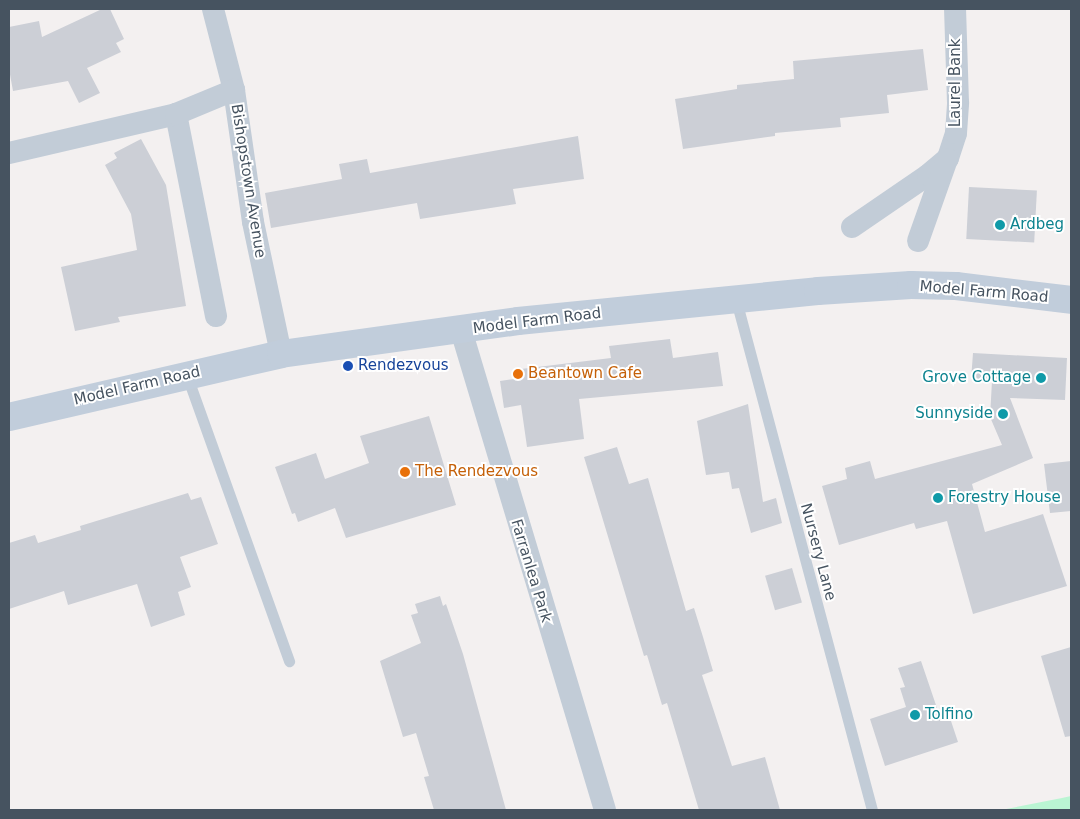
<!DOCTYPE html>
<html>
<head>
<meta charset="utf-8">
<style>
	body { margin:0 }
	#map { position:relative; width:1080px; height:819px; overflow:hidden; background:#f3f0f0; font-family:"DejaVu Sans",sans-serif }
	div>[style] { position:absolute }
	.green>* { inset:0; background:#baf5d3 }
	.building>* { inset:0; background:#cccfd6; transform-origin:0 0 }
	.service>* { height:11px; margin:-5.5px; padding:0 5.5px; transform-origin:5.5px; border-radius:5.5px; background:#c2ccd7 }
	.minor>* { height:22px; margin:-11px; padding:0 11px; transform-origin:11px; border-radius:11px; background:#c2ccd7 }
	.secondary>* { height:28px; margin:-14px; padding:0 14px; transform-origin:14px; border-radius:14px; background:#c1cddb }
	.dots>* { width:14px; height:14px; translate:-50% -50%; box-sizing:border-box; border:2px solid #fff; border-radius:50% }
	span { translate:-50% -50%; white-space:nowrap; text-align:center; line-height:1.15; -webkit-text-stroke:4px #fff; paint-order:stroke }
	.street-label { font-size:15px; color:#465360 }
	.culture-label { font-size:15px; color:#0d838f }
	.left { translate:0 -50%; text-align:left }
	.right { translate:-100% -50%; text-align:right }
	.transit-label { font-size:15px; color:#164399 }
	.food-label { font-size:15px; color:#c56008 }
	.frame { position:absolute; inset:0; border:10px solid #465360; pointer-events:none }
</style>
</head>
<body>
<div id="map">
	<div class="green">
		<i style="clip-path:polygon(1071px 796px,1071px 810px,1001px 810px,1062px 798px)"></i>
	</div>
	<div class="building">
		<i style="clip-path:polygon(102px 9px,110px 9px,124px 39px,116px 43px,121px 52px,87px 68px,100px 93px,79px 103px,68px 81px,13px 91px,9px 69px,9px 27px,39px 21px,42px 37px)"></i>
		<i style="clip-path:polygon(923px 49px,928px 90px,887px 95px,889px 113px,840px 118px,841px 127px,775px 133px,775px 136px,683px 149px,675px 99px,737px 89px,737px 85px,794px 79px,793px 61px)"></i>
		<i style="clip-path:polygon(578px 136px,584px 179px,513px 189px,516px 204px,420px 219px,417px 203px,271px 228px,265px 193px,342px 179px,339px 164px,367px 159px,370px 173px)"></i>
		<i style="clip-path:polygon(141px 139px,166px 185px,186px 306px,118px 317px,120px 322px,75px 331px,61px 267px,137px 250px,131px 214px,105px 165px,117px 158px,114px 153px)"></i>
		<i style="left:969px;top:187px;width:68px;height:52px;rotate:3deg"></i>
		<i style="clip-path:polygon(670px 339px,673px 358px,718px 352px,723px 386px,579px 399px,584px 439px,527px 447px,521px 405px,504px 408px,500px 381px,514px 379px,513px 370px,611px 358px,609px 346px)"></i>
		<i style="clip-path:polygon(973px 353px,1067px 358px,1065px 400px,1010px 398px,1033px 458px,972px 484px,985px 532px,1043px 514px,1067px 586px,973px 614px,947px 521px,916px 529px,914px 523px,839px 545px,822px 486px,847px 479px,845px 468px,870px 461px,875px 479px,1002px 445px,990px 417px,992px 381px,971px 380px)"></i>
		<i style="clip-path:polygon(748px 404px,763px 502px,776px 498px,782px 523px,751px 533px,739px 488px,732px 489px,729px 472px,706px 475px,697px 421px)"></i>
		<i style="clip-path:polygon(429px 416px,456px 505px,346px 538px,335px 508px,298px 522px,295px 513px,292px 514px,275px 467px,316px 453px,325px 479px,369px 463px,360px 436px)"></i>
		<i style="clip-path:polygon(617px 447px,629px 484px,648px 478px,686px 611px,694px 608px,703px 637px,713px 671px,702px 675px,732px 766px,765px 757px,780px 810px,699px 810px,667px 703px,662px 705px,647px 655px,644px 656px,584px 457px)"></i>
		<i style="clip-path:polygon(1071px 461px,1071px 511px,1050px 513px,1044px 464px)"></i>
		<i style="clip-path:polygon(188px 493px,191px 500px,201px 497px,218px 544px,180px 557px,191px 587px,178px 592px,185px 615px,151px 627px,137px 584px,68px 605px,64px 591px,9px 609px,9px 543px,35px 535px,38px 543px,81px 530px,80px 526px)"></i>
		<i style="left:792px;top:568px;width:36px;height:28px;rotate:74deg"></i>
		<i style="clip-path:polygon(440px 596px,443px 606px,446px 604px,463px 654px,506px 810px,434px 810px,424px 777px,429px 776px,416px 733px,403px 737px,380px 661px,421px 643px,411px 615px,418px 613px,415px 604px)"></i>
		<i style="clip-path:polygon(1071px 647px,1071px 736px,1065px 737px,1041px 656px)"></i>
		<i style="clip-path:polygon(921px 661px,938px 711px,947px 709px,958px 742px,885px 766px,870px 719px,906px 707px,900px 688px,905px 687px,898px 668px)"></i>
	</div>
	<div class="service">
		<i style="left:736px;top:300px;width:528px;rotate:75.07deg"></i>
		<i style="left:187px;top:376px;width:303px;rotate:70.3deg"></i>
	</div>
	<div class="minor">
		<i style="left:213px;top:9px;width:84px;rotate:75.5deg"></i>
		<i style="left:234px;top:90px;width:133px;rotate:81.8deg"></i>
		<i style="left:253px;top:222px;width:135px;rotate:78deg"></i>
		<i style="left:176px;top:114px;width:206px;rotate:78.8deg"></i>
		<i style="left:9px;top:153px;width:171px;rotate:-13.1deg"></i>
		<i style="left:176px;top:114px;width:63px;rotate:-22.5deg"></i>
		<i style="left:852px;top:227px;width:92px;rotate:-34.4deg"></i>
		<i style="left:928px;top:175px;width:26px;rotate:-40deg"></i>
		<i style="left:948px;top:158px;width:26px;rotate:-72deg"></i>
		<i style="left:956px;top:133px;width:30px;rotate:-86deg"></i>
		<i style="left:958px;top:103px;width:94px;rotate:-91.8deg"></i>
		<i style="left:918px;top:241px;width:87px;rotate:-70.5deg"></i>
		<i style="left:461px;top:330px;width:501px;rotate:73.3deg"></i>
	</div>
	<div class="secondary">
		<i style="left:9px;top:417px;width:279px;rotate:-13deg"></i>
		<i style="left:281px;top:354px;width:239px;rotate:-7.9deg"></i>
		<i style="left:518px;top:321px;width:301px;rotate:-5.7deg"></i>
		<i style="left:818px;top:291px;width:93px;rotate:-3.7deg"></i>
		<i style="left:911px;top:285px;width:45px;rotate:1.3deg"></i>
		<i style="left:956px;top:286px;width:116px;rotate:6.9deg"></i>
	</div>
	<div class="dots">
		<i style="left:1000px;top:225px;background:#0f9aa8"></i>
		<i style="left:348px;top:366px;background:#1a4fb4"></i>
		<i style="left:518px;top:374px;background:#e8710a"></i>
		<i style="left:1041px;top:378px;background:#0f9aa8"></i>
		<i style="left:1003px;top:414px;background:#0f9aa8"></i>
		<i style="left:405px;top:472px;background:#e8710a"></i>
		<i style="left:938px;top:498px;background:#0f9aa8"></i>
		<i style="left:915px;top:715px;background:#0f9aa8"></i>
	</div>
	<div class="street-label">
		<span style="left:956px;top:83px;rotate:-90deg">Laurel Bank</span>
		<span style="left:248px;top:181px;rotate:81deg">Bishopstown Avenue</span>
		<span style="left:984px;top:292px;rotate:5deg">Model Farm Road</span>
		<span style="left:537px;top:321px;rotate:-7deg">Model Farm Road</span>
		<span style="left:137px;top:386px;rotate:-13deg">Model Farm Road</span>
		<span style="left:818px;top:552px;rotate:75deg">Nursery Lane</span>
		<span style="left:531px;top:571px;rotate:73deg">Farranlea Park</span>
	</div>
	<div class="culture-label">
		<span class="left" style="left:1010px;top:225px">Ardbeg</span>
		<span class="right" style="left:1031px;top:378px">Grove Cottage</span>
		<span class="right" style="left:993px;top:414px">Sunnyside</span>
		<span class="left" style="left:948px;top:498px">Forestry House</span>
		<span class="left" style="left:925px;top:715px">Tolfino</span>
	</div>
	<div class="transit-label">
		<span class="left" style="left:358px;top:366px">Rendezvous</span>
	</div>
	<div class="food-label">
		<span class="left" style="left:528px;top:374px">Beantown Cafe</span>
		<span class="left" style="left:415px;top:472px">The Rendezvous</span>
	</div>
	<div class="frame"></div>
</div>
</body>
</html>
